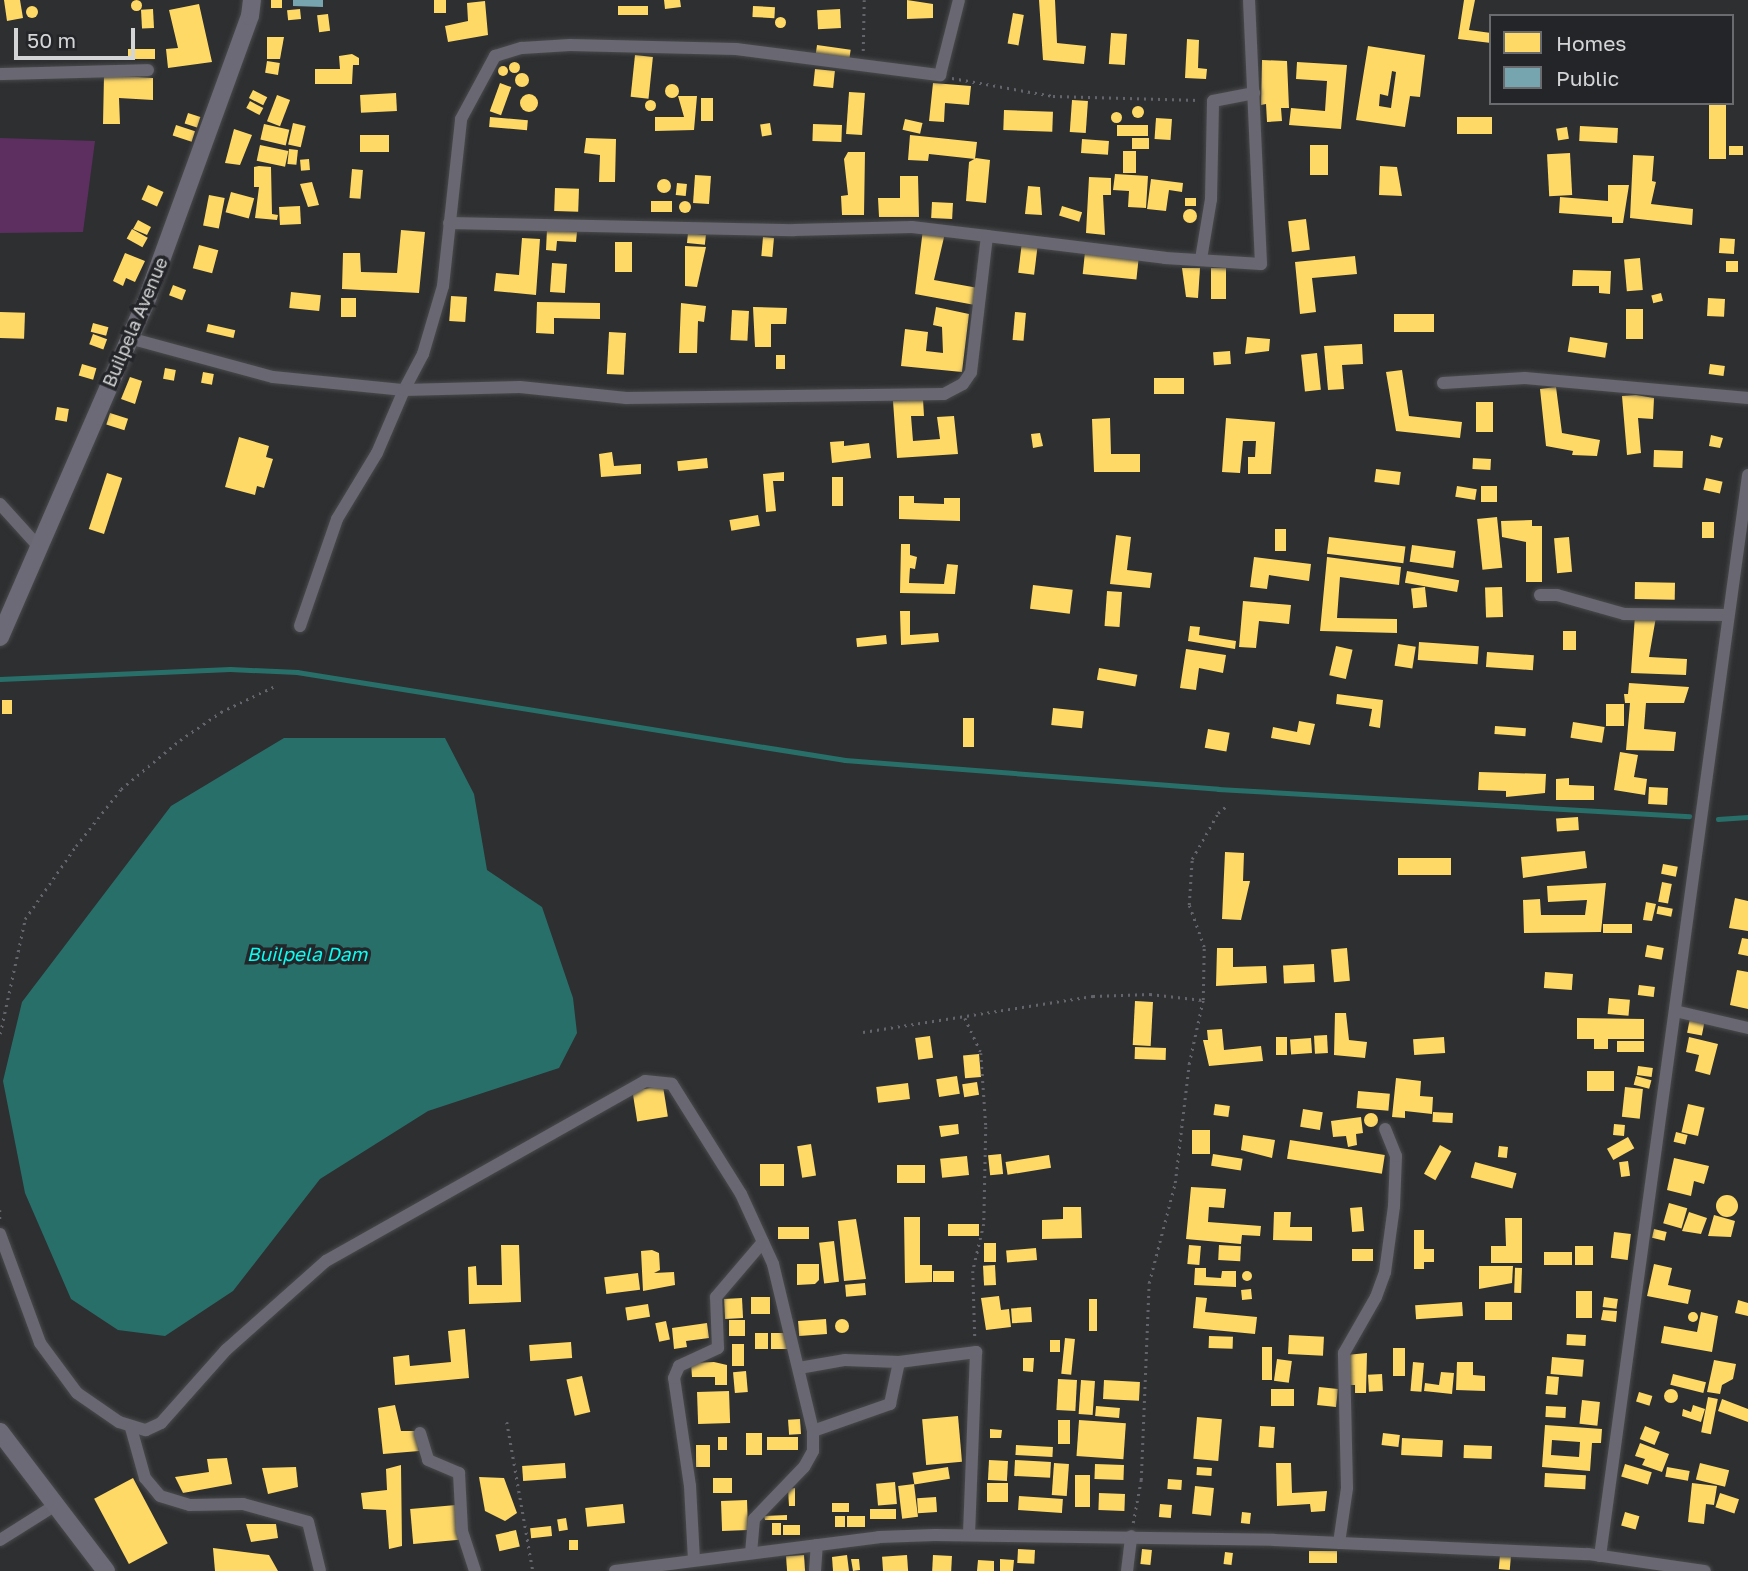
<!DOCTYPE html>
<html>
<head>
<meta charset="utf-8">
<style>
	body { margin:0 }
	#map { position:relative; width:1748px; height:1571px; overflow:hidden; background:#2e2f31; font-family:"Golos Text",sans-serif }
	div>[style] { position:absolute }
	.green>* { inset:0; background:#5c2f60 }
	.water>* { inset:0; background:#286f6a }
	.homes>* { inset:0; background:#ffd966; transform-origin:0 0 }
	.round { border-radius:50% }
	.public>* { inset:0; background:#76a5af }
	.stream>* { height:4.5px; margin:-2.25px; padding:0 2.25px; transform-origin:2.25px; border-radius:2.25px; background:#286f6a }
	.path>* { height:2.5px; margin-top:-1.25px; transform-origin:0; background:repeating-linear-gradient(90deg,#65646c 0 2px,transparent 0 7px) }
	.roads { filter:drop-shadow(0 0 2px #494a4b) drop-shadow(0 0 2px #494a4b) }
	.street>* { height:12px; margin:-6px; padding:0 6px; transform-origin:6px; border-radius:6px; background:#696872 }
	.secondary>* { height:18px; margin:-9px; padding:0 9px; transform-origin:9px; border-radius:9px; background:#6b6a76 }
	span { translate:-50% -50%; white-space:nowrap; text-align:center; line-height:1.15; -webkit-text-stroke:7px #242528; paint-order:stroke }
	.street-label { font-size:18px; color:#d4d5d6 }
	.water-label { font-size:19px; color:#09fdf2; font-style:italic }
	.legend { position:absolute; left:1489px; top:14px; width:245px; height:91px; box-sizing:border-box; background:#242528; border:2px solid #6a6b6e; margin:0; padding:9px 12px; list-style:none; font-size:21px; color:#d4d5d6 }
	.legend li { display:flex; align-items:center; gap:14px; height:35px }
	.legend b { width:35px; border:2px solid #6a6b6e }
	.scale { position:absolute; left:14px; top:28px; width:121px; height:32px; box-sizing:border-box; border:4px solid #d4d5d6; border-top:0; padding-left:9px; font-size:21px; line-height:24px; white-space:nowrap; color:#d4d5d6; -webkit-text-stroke:5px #242528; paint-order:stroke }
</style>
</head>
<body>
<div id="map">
	<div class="green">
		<i style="clip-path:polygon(0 138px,95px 141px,83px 232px,0 233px)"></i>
	</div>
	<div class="water">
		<i style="clip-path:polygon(284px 738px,445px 738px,474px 794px,487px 870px,542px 907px,573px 998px,577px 1033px,559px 1068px,428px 1111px,320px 1179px,233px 1291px,165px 1336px,118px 1330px,71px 1299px,25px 1193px,3px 1081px,22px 1002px,171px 806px)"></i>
	</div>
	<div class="homes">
		<i class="round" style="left:130.5px;top:-0.5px;width:11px;height:11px"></i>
		<i style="clip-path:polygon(4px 0,20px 0,23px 18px,7px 21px)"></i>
		<i style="left:271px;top:0;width:11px;height:8px"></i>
		<i style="left:434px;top:0;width:12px;height:13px"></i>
		<i style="clip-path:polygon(664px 0,680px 0,681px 7px,665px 9px)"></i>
		<i style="clip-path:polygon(907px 0,933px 4px,933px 18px,907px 19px)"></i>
		<i style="clip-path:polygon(1039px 0,1055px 0,1057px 43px,1086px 46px,1084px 64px,1043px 60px)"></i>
		<i style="clip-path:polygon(1464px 0,1475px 0,1469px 30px,1491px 33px,1491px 43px,1458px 39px)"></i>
		<i style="clip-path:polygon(485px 1px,488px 35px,448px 42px,445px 26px,468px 21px,467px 3px)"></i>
		<i style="clip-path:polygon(199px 4px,212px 62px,168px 68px,166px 49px,178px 48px,169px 10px)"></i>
		<i class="round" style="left:26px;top:6px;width:12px;height:12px"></i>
		<i style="left:618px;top:6px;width:30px;height:9px"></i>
		<i style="left:753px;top:6px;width:22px;height:11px;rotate:3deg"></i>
		<i style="left:153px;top:9px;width:19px;height:12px;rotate:87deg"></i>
		<i style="left:300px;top:9px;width:10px;height:13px;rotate:84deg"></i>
		<i style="left:840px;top:9px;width:19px;height:23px;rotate:87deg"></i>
		<i style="left:1013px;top:13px;width:11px;height:31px;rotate:10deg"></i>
		<i style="left:328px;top:14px;width:17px;height:11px;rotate:83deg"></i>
		<i class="round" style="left:774.5px;top:16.5px;width:11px;height:11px"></i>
		<i style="left:1111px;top:33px;width:16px;height:31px;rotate:4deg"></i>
		<i style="clip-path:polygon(267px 37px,284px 37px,280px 59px,267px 59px)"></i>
		<i style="clip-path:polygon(1187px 39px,1199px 40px,1198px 68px,1207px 69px,1206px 79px,1185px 78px)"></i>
		<i style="left:817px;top:45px;width:34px;height:11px;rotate:8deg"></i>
		<i style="clip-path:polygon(evenodd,1368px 46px,1425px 55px,1420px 97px,1410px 96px,1405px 127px,1356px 120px,1368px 46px,1392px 71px,1396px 72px,1391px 108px,1379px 106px,1380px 94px,1388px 96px,1392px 71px)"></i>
		<i style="left:155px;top:49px;width:10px;height:27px;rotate:90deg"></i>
		<i style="clip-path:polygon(352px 54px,359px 58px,359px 65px,353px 65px,352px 84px,315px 84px,315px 69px,340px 69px,339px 56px)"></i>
		<i style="left:635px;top:55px;width:18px;height:42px;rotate:6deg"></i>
		<i style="clip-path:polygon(1262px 60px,1287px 61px,1289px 108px,1281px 108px,1282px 121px,1267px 122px,1266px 104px,1261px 105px)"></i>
		<i style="left:267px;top:61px;width:13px;height:12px;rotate:9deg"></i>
		<i class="round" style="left:508.5px;top:61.5px;width:11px;height:11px"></i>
		<i style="clip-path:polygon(1297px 62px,1347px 65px,1341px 129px,1289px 125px,1291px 108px,1325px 111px,1327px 81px,1296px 79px)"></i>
		<i class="round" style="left:498px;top:66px;width:10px;height:10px"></i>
		<i style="left:815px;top:69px;width:20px;height:17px;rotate:6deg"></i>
		<i class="round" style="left:515px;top:73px;width:14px;height:14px"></i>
		<i style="clip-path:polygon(104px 75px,153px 78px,153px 100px,119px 98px,120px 124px,103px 124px)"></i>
		<i style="left:500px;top:83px;width:12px;height:30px;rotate:20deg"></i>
		<i style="clip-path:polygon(933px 83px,971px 86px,969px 105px,945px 103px,944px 122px,929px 121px)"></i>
		<i class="round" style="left:665px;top:84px;width:14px;height:14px"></i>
		<i style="left:253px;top:90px;width:16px;height:9px;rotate:27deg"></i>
		<i style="left:849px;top:92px;width:16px;height:42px;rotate:4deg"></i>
		<i style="left:396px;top:93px;width:18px;height:36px;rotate:87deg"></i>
		<i class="round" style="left:520px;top:94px;width:18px;height:18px"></i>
		<i style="left:277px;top:95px;width:14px;height:28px;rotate:21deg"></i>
		<i style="clip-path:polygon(678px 96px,697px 96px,694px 130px,655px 131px,655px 117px,684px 117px)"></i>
		<i style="left:701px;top:98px;width:12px;height:23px"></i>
		<i class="round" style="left:644.5px;top:99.5px;width:11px;height:11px"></i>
		<i style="left:1072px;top:100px;width:16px;height:32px;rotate:4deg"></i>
		<i style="left:250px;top:101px;width:15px;height:8px;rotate:28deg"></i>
		<i style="left:1709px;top:103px;width:17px;height:56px"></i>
		<i class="round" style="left:1132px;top:106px;width:12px;height:12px"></i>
		<i style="left:1004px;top:110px;width:49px;height:20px;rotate:2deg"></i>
		<i class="round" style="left:1110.5px;top:111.5px;width:11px;height:11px"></i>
		<i style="left:188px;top:113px;width:13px;height:11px;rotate:18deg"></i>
		<i style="left:490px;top:117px;width:38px;height:10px;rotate:5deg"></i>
		<i style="left:1457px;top:117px;width:35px;height:17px"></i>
		<i style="left:1156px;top:118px;width:16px;height:21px;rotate:4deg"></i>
		<i style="left:905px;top:119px;width:18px;height:11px;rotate:13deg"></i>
		<i style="left:293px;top:123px;width:13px;height:22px;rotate:13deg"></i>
		<i style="left:770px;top:123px;width:12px;height:10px;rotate:81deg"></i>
		<i style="left:264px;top:124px;width:26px;height:16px;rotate:13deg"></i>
		<i style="left:813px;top:124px;width:29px;height:17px;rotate:2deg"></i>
		<i style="left:176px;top:125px;width:20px;height:11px;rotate:18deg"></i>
		<i style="left:1148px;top:125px;width:11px;height:31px;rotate:90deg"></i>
		<i style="left:1580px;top:126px;width:38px;height:15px;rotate:3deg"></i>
		<i style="left:1567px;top:127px;width:12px;height:11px;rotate:81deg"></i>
		<i style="clip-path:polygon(234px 129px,252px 135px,240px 165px,225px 163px)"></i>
		<i style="left:360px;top:135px;width:29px;height:17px"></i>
		<i style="clip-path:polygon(910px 135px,977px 142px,975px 159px,929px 154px,928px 161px,908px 160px)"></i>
		<i style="clip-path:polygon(586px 138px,616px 139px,615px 182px,599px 182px,600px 155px,584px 153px)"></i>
		<i style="left:1149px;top:138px;width:11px;height:17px;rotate:90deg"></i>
		<i style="left:1082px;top:139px;width:27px;height:14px;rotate:4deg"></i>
		<i style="left:260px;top:145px;width:29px;height:16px;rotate:12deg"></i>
		<i style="left:1310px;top:145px;width:18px;height:30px"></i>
		<i style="left:1729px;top:146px;width:14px;height:9px"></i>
		<i style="left:289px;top:149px;width:9px;height:15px;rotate:6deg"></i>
		<i style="left:1123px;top:151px;width:13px;height:22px"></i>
		<i style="clip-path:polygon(848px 152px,865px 152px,864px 215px,842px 215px,841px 196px,848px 195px,844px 159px)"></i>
		<i style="left:1570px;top:153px;width:42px;height:23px;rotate:87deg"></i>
		<i style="clip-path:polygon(1633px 155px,1654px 156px,1652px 181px,1656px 182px,1651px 204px,1693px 209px,1692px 225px,1630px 218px)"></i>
		<i style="clip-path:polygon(976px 158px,990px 160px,986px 203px,966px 201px,969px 162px)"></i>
		<i style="left:309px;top:159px;width:11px;height:9px;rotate:85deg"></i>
		<i style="clip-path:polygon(259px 166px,271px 167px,272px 214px,278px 215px,277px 220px,255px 218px,259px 187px,254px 187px,254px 167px)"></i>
		<i style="clip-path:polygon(1380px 166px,1397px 167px,1402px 196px,1379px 195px)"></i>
		<i style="left:352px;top:169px;width:11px;height:29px;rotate:5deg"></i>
		<i style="clip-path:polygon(1115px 174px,1148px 176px,1146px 208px,1128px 207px,1129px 191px,1113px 190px)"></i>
		<i style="left:695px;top:175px;width:16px;height:28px;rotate:4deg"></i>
		<i style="clip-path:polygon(900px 176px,918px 176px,919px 217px,879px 217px,878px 198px,900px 198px)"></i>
		<i style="clip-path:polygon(1089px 177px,1111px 178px,1111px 195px,1103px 195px,1105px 235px,1086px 233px)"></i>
		<i class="round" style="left:657px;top:179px;width:14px;height:14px"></i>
		<i style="clip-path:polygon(1151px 179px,1183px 183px,1182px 192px,1169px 190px,1166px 211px,1147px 209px)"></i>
		<i style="clip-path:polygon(312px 182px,319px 205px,308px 207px,300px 184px)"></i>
		<i style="left:677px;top:183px;width:10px;height:12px;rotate:6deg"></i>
		<i style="left:148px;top:185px;width:17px;height:16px;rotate:24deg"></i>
		<i style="clip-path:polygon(1608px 185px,1629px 185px,1623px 223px,1612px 223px,1612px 217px,1559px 213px,1560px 197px,1608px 201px)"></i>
		<i style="clip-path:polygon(1028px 186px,1040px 187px,1042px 215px,1025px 214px)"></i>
		<i style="left:555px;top:188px;width:24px;height:23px;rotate:2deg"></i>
		<i style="left:231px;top:192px;width:24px;height:21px;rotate:15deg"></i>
		<i style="left:209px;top:195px;width:16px;height:31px;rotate:11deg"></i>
		<i style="left:1185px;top:198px;width:11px;height:8px"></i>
		<i style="left:651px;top:201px;width:21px;height:11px"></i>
		<i class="round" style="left:679px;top:201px;width:12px;height:12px"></i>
		<i style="left:932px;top:202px;width:21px;height:16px;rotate:3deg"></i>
		<i style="left:300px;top:206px;width:18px;height:21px;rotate:87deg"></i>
		<i style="left:1062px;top:206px;width:21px;height:10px;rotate:17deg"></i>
		<i class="round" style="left:1183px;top:209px;width:14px;height:14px"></i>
		<i style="left:1306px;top:219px;width:31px;height:18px;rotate:83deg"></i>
		<i style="clip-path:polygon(138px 220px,151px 227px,147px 235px,133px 229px)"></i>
		<i style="left:132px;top:229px;width:18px;height:11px;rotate:29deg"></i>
		<i style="clip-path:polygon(547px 229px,577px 232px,576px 242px,557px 241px,556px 251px,546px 250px)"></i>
		<i style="clip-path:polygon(923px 229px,945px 233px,934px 280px,978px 288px,975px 305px,915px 294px)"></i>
		<i style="clip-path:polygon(401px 230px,425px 232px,419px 293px,342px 289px,343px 253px,360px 253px,361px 272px,397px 273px)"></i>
		<i style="left:688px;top:233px;width:18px;height:10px;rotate:6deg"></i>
		<i style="left:763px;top:237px;width:11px;height:19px;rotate:5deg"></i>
		<i style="clip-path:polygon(522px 238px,540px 239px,536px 295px,494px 291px,496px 273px,519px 275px)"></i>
		<i style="left:1720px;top:238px;width:15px;height:15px;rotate:4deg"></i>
		<i style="left:615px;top:242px;width:17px;height:30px"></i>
		<i style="left:1022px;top:242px;width:16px;height:31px;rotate:7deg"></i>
		<i style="left:199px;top:245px;width:20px;height:24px;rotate:15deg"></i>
		<i style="clip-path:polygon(685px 246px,706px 247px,697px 287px,685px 286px)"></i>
		<i style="left:1085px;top:252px;width:54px;height:22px;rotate:6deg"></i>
		<i style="clip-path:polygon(125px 253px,145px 261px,135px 282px,126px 278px,123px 286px,113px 281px)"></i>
		<i style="clip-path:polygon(1355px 256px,1357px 274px,1312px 278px,1316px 312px,1300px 314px,1295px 262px)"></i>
		<i style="left:1640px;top:258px;width:32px;height:16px;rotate:85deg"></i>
		<i style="left:1726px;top:261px;width:12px;height:11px"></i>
		<i style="left:552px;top:263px;width:15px;height:29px;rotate:4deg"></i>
		<i style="clip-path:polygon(1182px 268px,1200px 268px,1198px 298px,1186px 297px)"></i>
		<i style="left:1211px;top:268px;width:15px;height:31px"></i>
		<i style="clip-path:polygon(1573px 270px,1611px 271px,1610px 294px,1599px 293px,1599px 286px,1572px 286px)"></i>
		<i style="left:173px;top:285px;width:14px;height:11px;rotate:21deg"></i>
		<i style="left:291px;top:292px;width:30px;height:16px;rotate:6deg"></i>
		<i style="left:1661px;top:293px;width:8px;height:10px;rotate:76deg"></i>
		<i style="left:451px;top:296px;width:16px;height:25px;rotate:4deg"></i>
		<i style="left:341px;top:298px;width:15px;height:19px"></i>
		<i style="left:1708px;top:298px;width:17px;height:18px;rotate:3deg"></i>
		<i style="clip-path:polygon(537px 302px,600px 303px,600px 319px,554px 318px,554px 334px,536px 333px)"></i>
		<i style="clip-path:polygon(681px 303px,706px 306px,704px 322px,698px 321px,697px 353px,679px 353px)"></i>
		<i style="clip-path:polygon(753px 307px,787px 308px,786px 324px,771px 324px,771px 347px,755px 347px)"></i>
		<i style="clip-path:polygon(936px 307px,969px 314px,962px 372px,901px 366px,905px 329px,928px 332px,926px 351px,943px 353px,942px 327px,933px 325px)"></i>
		<i style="left:1626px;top:309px;width:17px;height:30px"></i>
		<i style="left:732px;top:310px;width:17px;height:30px;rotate:3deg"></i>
		<i style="left:0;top:312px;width:25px;height:26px;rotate:2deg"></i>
		<i style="left:1015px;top:312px;width:11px;height:28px;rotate:5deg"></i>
		<i style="left:1394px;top:314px;width:40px;height:18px"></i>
		<i style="left:93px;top:323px;width:16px;height:9px;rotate:15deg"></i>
		<i style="left:208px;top:324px;width:28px;height:8px;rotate:13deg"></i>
		<i style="left:609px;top:332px;width:17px;height:42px;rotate:3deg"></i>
		<i style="left:93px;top:334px;width:15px;height:11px;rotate:20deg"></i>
		<i style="clip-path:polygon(1247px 337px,1270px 339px,1269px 351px,1245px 354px)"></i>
		<i style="left:1570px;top:337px;width:38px;height:15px;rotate:9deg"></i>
		<i style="clip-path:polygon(1362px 344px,1363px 364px,1342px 365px,1344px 389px,1328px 390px,1324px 346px)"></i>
		<i style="left:1230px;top:351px;width:13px;height:17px;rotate:86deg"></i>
		<i style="left:1317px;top:353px;width:37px;height:16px;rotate:84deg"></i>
		<i style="left:776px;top:355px;width:9px;height:14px"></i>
		<i style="left:82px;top:364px;width:15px;height:12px;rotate:16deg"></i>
		<i style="left:1710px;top:364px;width:15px;height:10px;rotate:8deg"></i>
		<i style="left:165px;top:368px;width:11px;height:11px;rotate:10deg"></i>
		<i style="clip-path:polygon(1402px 370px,1409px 416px,1462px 422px,1460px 438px,1396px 431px,1386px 372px)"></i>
		<i style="left:203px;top:372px;width:11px;height:11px;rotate:10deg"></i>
		<i style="clip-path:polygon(130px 377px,142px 381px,135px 404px,121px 399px)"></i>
		<i style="left:1154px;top:378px;width:30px;height:16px"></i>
		<i style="clip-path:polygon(1556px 387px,1562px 433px,1600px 440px,1597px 456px,1572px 455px,1573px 451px,1546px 446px,1540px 389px)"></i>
		<i style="clip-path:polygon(1636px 395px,1654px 398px,1653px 419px,1638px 418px,1641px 453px,1627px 455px,1622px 396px)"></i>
		<i style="clip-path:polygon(923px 399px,924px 416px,911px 416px,913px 441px,940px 439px,937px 417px,954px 416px,958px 454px,897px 458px,893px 401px)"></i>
		<i style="left:1476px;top:402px;width:17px;height:30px"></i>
		<i style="left:57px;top:407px;width:12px;height:13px;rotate:9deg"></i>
		<i style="left:110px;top:413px;width:19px;height:12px;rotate:18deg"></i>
		<i style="clip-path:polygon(1110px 418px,1111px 454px,1140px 454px,1140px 472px,1094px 472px,1092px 419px)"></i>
		<i style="clip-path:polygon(1226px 418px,1275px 422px,1271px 474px,1248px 474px,1248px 457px,1255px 457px,1256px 441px,1243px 441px,1240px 473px,1222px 472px)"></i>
		<i style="clip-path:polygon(1040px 433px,1043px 446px,1033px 448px,1031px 434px)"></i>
		<i style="clip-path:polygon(1711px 435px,1723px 438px,1720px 448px,1709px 446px)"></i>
		<i style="clip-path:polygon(239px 437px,269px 446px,266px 457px,273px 459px,264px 488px,257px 486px,255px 495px,225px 487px)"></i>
		<i style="clip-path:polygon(844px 441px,844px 446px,869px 443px,871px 458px,832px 463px,830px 442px)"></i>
		<i style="left:1654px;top:450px;width:29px;height:17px;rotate:2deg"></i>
		<i style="clip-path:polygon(612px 452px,614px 466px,641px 464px,641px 474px,601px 477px,599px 454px)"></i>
		<i style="left:707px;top:458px;width:10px;height:30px;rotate:84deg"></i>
		<i style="left:1473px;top:458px;width:18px;height:11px;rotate:3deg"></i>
		<i style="left:1376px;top:469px;width:25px;height:13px;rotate:7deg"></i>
		<i style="clip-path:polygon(784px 472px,784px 481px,773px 481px,776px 511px,766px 512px,763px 474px)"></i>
		<i style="left:107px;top:473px;width:16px;height:59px;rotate:18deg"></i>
		<i style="left:832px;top:477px;width:11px;height:29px"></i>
		<i style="left:1706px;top:478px;width:17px;height:12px;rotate:13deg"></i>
		<i style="left:1457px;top:486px;width:20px;height:11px;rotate:9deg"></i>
		<i style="left:1497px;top:486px;width:16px;height:16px;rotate:90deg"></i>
		<i style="clip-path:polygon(899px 496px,914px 496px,914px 503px,944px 504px,944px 498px,960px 498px,960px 521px,899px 519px)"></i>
		<i style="left:758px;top:515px;width:11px;height:29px;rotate:80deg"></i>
		<i style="left:1497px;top:517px;width:51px;height:20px;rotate:84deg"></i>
		<i style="clip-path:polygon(1532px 520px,1532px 526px,1542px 526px,1542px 582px,1526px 582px,1526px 542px,1502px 537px,1501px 521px)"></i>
		<i style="left:1702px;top:522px;width:12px;height:16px"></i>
		<i style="left:1275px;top:529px;width:11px;height:22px"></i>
		<i style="clip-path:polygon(1116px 535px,1131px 537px,1127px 570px,1152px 573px,1150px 588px,1110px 584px)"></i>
		<i style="left:1329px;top:537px;width:77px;height:17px;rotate:7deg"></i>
		<i style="left:1569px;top:537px;width:35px;height:15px;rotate:85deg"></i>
		<i style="clip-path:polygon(901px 544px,910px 544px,910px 555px,917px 557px,915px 569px,910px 568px,909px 583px,944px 584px,947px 564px,958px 565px,955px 594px,900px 593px)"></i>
		<i style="left:1412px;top:545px;width:44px;height:17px;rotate:8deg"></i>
		<i style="clip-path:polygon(1254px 557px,1311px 564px,1309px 581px,1269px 575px,1267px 589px,1250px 587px)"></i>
		<i style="clip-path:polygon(1327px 557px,1401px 567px,1399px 585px,1340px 577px,1337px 618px,1397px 619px,1397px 633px,1320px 631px)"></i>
		<i style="left:1407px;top:571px;width:53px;height:12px;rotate:10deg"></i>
		<i style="left:1635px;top:582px;width:40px;height:17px;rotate:1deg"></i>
		<i style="left:1033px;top:585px;width:40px;height:24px;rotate:7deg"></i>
		<i style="left:1425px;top:587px;width:20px;height:14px;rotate:84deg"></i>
		<i style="left:1502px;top:587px;width:30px;height:17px;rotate:88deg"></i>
		<i style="left:1107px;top:591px;width:15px;height:35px;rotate:4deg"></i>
		<i style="clip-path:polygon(1243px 601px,1291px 605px,1289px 624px,1259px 621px,1256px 648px,1239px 647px)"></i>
		<i style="clip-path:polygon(900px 611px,910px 611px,910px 635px,938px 633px,939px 642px,901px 645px)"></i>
		<i style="clip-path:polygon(1635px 615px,1656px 617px,1649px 657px,1687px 659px,1686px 675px,1631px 673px)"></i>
		<i style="clip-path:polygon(1190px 626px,1200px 627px,1199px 635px,1236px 641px,1235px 649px,1188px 641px)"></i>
		<i style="left:1563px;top:631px;width:13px;height:19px"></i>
		<i style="left:886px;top:635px;width:9px;height:30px;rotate:84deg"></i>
		<i style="left:1419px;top:642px;width:60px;height:18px;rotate:4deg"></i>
		<i style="left:1398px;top:644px;width:18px;height:22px;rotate:9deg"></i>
		<i style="left:1336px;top:646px;width:17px;height:30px;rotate:13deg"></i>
		<i style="clip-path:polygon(1186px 649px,1226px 655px,1223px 673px,1199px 668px,1196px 690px,1180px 688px)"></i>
		<i style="left:1487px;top:652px;width:47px;height:15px;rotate:4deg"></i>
		<i style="left:1099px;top:668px;width:39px;height:12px;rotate:10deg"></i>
		<i style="clip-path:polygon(1629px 683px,1689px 687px,1684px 703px,1646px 703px,1644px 729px,1676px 732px,1674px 751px,1626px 750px,1630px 703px,1625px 703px,1624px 694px,1628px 694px)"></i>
		<i style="clip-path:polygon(1337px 694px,1383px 700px,1380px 728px,1369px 726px,1372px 709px,1336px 704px)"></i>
		<i style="left:2px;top:700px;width:10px;height:14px"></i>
		<i style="left:1624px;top:704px;width:22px;height:18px;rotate:90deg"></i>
		<i style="left:1053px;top:708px;width:31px;height:17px;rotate:6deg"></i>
		<i style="left:963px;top:718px;width:11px;height:29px"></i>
		<i style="clip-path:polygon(1299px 721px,1315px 724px,1310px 745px,1271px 738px,1273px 727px,1297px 732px)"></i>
		<i style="left:1573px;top:722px;width:32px;height:16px;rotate:9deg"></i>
		<i style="left:1495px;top:726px;width:31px;height:8px;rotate:4deg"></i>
		<i style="left:1208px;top:729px;width:22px;height:19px;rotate:10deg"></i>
		<i style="clip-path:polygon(1620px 752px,1638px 755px,1634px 777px,1647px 779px,1645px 795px,1614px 790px)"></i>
		<i style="clip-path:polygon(1479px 772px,1546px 774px,1545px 793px,1506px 797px,1506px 791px,1478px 790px)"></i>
		<i style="clip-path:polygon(1569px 778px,1569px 785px,1594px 786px,1594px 800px,1556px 800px,1556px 779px)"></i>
		<i style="left:1649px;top:787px;width:19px;height:17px;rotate:3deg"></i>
		<i style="left:1578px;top:817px;width:13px;height:22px;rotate:86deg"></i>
		<i style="clip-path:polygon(1585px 851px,1587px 868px,1523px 878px,1521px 857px)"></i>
		<i style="clip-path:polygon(1225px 852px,1244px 853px,1243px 881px,1250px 881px,1241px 920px,1222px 919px)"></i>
		<i style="left:1451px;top:858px;width:17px;height:53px;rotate:90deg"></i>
		<i style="left:1663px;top:864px;width:15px;height:10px;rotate:11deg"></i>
		<i style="left:1662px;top:882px;width:10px;height:20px;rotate:11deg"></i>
		<i style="clip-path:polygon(1606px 883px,1601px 932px,1524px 933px,1523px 900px,1540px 899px,1541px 915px,1585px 915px,1587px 900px,1548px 902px,1547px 886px)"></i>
		<i style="clip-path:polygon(1735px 898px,1748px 901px,1748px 931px,1729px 928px)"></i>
		<i style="clip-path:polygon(1646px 902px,1656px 904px,1652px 921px,1643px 920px)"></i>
		<i style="left:1658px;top:906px;width:15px;height:8px;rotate:11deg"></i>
		<i style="left:1603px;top:924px;width:29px;height:9px"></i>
		<i style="clip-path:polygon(1742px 938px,1748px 939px,1748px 956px,1738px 954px)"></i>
		<i style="left:1647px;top:945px;width:17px;height:12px;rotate:10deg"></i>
		<i style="clip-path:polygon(1217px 948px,1233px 948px,1233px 967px,1266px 966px,1267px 983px,1216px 986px)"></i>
		<i style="left:1347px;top:948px;width:33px;height:16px;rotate:85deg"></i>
		<i style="left:1314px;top:964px;width:18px;height:31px;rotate:87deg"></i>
		<i style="clip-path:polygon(1737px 970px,1748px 972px,1748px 1009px,1730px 1005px)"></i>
		<i style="left:1545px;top:972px;width:28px;height:16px;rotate:4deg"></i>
		<i style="left:1639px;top:985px;width:16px;height:10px;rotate:7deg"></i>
		<i style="left:1609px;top:998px;width:21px;height:16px;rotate:5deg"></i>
		<i style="left:1135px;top:1001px;width:18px;height:44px;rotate:3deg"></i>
		<i style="clip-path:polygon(1335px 1013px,1346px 1013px,1349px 1040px,1367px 1042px,1365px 1058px,1334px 1055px)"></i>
		<i style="clip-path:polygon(1577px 1018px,1644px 1019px,1644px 1039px,1608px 1039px,1608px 1049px,1594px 1049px,1594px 1039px,1577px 1039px)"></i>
		<i style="left:1690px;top:1018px;width:15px;height:15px;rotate:11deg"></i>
		<i style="clip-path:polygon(1222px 1029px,1224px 1050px,1261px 1046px,1263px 1061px,1209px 1066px,1203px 1040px,1208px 1040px,1207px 1030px)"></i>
		<i style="left:1327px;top:1035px;width:18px;height:13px;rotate:87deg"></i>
		<i style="left:930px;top:1036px;width:22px;height:15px;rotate:82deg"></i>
		<i style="left:1276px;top:1037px;width:11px;height:18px"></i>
		<i style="left:1444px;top:1037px;width:16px;height:31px;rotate:86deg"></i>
		<i style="clip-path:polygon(1689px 1037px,1718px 1044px,1710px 1075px,1695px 1071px,1699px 1055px,1686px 1052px)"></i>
		<i style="left:1311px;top:1038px;width:15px;height:21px;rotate:86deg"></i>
		<i style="left:1617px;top:1041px;width:27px;height:11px"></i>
		<i style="left:1135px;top:1047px;width:31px;height:12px;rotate:2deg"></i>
		<i style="left:979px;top:1054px;width:23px;height:16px;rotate:85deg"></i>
		<i style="left:1638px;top:1066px;width:15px;height:9px;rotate:8deg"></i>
		<i style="left:1587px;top:1071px;width:27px;height:20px"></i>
		<i style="left:957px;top:1076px;width:18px;height:21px;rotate:81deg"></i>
		<i style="left:1636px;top:1076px;width:16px;height:9px;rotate:15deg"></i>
		<i style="clip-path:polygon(1396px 1078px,1421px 1081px,1420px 1096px,1433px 1097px,1432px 1114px,1405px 1111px,1405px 1118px,1392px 1117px)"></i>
		<i style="left:977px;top:1082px;width:13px;height:15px;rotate:81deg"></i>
		<i style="left:908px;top:1083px;width:16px;height:32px;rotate:83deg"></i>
		<i style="left:663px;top:1086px;width:31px;height:31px;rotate:81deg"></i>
		<i style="left:1625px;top:1087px;width:18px;height:30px;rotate:6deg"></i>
		<i style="left:1358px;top:1091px;width:32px;height:17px;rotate:5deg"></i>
		<i style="left:1215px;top:1104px;width:15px;height:11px;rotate:8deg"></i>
		<i style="left:1688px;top:1104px;width:17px;height:29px;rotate:13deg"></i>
		<i style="left:1303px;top:1109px;width:20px;height:18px;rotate:9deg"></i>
		<i style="left:1433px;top:1112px;width:20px;height:10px;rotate:3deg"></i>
		<i class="round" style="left:1364px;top:1113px;width:14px;height:14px"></i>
		<i style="clip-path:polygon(1361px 1117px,1363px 1133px,1356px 1134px,1357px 1145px,1348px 1147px,1346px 1136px,1333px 1137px,1331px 1121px)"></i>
		<i style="clip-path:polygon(958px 1124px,959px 1134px,941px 1137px,939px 1126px)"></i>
		<i style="left:1614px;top:1124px;width:11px;height:11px;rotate:5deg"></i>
		<i style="left:1192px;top:1130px;width:18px;height:24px"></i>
		<i style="left:1676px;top:1132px;width:12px;height:10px;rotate:14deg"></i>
		<i style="clip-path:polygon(1243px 1135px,1275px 1140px,1272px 1158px,1241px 1150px)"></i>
		<i style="left:1628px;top:1137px;width:13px;height:24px;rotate:61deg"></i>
		<i style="left:1290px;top:1140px;width:96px;height:19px;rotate:9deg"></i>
		<i style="left:811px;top:1144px;width:32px;height:14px;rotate:81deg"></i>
		<i style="left:1440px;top:1145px;width:13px;height:33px;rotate:29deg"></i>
		<i style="left:1499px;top:1146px;width:9px;height:11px;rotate:6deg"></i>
		<i style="left:1001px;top:1154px;width:20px;height:13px;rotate:84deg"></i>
		<i style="left:1213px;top:1154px;width:30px;height:12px;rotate:9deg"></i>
		<i style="left:1049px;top:1155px;width:13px;height:44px;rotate:81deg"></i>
		<i style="left:967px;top:1156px;width:19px;height:27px;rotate:84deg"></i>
		<i style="clip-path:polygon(1674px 1158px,1709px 1166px,1704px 1184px,1694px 1181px,1691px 1196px,1667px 1190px)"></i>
		<i style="left:1628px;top:1161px;width:15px;height:9px;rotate:82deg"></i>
		<i style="left:1475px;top:1162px;width:43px;height:16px;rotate:15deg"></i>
		<i style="left:760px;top:1164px;width:24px;height:22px"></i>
		<i style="left:897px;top:1165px;width:28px;height:18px"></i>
		<i style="clip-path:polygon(1191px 1187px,1226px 1189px,1224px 1208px,1209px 1207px,1208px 1222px,1261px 1226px,1260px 1236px,1242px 1235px,1241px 1244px,1186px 1239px)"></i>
		<i class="round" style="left:1716px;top:1195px;width:22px;height:22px"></i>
		<i style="left:1669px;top:1203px;width:19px;height:21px;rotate:16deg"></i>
		<i style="clip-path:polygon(1063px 1207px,1081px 1207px,1082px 1238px,1042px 1239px,1042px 1220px,1063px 1219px)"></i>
		<i style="left:1362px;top:1207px;width:24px;height:12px;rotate:85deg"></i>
		<i style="clip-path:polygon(1274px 1212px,1291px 1212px,1290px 1227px,1312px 1227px,1312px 1241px,1273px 1240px)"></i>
		<i style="clip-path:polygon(1689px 1212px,1707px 1218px,1701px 1234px,1682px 1231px)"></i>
		<i style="clip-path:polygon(1714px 1215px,1735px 1221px,1731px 1237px,1708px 1236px)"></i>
		<i style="clip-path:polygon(904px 1217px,920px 1217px,920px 1265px,932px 1265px,932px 1282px,905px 1283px)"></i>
		<i style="clip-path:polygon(1505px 1218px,1522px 1218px,1522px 1263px,1491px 1263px,1491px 1246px,1506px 1246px)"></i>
		<i style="clip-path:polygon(856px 1219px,866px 1279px,844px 1281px,838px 1221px)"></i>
		<i style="left:948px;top:1224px;width:31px;height:12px"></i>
		<i style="left:809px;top:1227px;width:12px;height:31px;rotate:90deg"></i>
		<i style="left:1654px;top:1229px;width:13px;height:9px;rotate:13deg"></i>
		<i style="clip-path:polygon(1414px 1230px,1424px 1230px,1424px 1249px,1434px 1249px,1434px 1262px,1424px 1262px,1424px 1269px,1414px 1269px)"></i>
		<i style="left:1614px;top:1232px;width:17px;height:26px;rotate:7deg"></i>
		<i style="left:834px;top:1241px;width:41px;height:15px;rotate:83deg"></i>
		<i style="left:984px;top:1243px;width:12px;height:19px"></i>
		<i style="clip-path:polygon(501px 1245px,519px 1245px,521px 1302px,469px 1304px,468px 1267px,476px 1266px,477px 1285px,502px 1285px)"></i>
		<i style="left:1189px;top:1245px;width:12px;height:19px;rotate:5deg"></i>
		<i style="left:1219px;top:1245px;width:22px;height:15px;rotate:3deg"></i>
		<i style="left:1593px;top:1246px;width:19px;height:18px;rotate:90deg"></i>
		<i style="left:1036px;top:1248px;width:12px;height:30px;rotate:85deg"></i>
		<i style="left:1352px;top:1249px;width:21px;height:12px"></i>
		<i style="clip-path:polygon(652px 1250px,659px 1253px,660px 1270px,654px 1273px,674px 1272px,675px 1285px,643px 1291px,641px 1251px)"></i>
		<i style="left:1544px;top:1252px;width:28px;height:13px"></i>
		<i style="clip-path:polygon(797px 1264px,819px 1264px,819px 1280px,815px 1284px,797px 1285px)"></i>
		<i style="clip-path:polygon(1654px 1264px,1672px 1268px,1668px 1285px,1691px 1290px,1688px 1304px,1647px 1296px)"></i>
		<i style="left:995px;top:1265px;width:20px;height:12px;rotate:87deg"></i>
		<i style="clip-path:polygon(1479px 1266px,1513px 1266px,1512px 1283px,1479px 1289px)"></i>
		<i style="clip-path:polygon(1195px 1268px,1206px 1268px,1206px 1277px,1221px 1278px,1222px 1271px,1236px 1271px,1236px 1287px,1194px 1285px)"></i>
		<i style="left:1522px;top:1268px;width:25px;height:7px;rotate:92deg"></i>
		<i style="left:933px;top:1271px;width:21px;height:11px"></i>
		<i class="round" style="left:1242px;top:1271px;width:10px;height:10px"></i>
		<i style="left:638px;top:1273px;width:17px;height:34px;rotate:83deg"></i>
		<i style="left:865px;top:1283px;width:12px;height:20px;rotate:85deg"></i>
		<i style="left:1251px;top:1289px;width:10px;height:10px;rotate:84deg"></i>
		<i style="left:1576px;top:1291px;width:16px;height:27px"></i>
		<i style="clip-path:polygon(999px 1296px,1001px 1310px,1009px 1309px,1011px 1327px,986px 1330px,981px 1298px)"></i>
		<i style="left:751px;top:1297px;width:19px;height:17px"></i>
		<i style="clip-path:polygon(1196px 1297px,1207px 1298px,1205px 1312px,1257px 1317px,1255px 1334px,1193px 1328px)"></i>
		<i style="left:1604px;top:1297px;width:14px;height:10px;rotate:8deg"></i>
		<i style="left:742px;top:1298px;width:20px;height:18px;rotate:87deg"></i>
		<i style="left:1089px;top:1299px;width:8px;height:32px"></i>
		<i style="clip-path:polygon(1738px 1300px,1748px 1303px,1748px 1316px,1735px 1313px)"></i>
		<i style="left:1462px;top:1302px;width:14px;height:47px;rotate:86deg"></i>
		<i style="left:1485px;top:1302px;width:27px;height:18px"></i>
		<i style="left:648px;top:1304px;width:13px;height:23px;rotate:81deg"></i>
		<i style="left:1031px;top:1307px;width:15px;height:20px;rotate:86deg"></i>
		<i style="clip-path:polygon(1603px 1310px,1617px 1311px,1616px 1322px,1601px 1320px)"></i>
		<i class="round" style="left:1688px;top:1312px;width:10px;height:10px"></i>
		<i style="clip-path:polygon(1701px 1312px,1718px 1316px,1712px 1352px,1661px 1343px,1664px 1326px,1697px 1332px)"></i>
		<i style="left:826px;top:1319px;width:15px;height:28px;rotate:86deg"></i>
		<i class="round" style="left:835px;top:1319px;width:14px;height:14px"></i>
		<i style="left:745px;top:1320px;width:16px;height:16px;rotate:90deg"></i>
		<i style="left:666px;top:1321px;width:19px;height:11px;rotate:78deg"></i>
		<i style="clip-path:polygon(707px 1323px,709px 1338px,686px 1341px,687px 1347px,674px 1349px,672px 1328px)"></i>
		<i style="clip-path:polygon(465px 1329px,469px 1378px,395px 1385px,393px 1357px,409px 1355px,410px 1366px,451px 1362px,448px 1331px)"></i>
		<i style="left:755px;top:1333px;width:13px;height:16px"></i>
		<i style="left:789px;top:1333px;width:16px;height:18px;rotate:90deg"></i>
		<i style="left:1567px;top:1334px;width:19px;height:11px;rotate:3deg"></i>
		<i style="left:1289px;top:1335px;width:35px;height:19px;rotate:3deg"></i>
		<i style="left:1209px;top:1336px;width:24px;height:12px;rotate:2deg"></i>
		<i style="left:1065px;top:1338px;width:10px;height:36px;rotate:6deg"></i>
		<i style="left:1050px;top:1340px;width:10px;height:12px"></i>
		<i style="left:571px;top:1342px;width:16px;height:42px;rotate:86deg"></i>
		<i style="left:744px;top:1344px;width:22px;height:12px;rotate:90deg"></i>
		<i style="left:1262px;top:1347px;width:10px;height:33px"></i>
		<i style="left:1393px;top:1348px;width:12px;height:28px"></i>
		<i style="clip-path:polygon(1367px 1353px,1366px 1393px,1355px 1393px,1355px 1385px,1348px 1385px,1346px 1355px)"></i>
		<i style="left:1552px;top:1357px;width:32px;height:17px;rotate:5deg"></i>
		<i style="clip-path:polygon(1023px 1358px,1034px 1358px,1033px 1372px,1023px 1371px)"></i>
		<i style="left:1277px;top:1359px;width:15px;height:22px;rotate:8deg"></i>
		<i style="clip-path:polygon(1714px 1360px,1736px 1364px,1733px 1379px,1722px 1385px,1720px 1394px,1707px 1392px)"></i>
		<i style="clip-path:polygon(714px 1362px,727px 1365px,727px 1385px,715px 1385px,715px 1377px,692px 1377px,691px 1363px)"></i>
		<i style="left:1413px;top:1362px;width:11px;height:29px;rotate:5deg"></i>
		<i style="clip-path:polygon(1457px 1362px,1473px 1362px,1473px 1375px,1485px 1376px,1485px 1391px,1456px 1390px)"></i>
		<i style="left:746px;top:1371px;width:21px;height:13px;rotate:85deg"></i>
		<i style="clip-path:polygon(1441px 1372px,1454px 1373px,1452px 1394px,1424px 1391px,1425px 1383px,1439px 1385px)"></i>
		<i style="left:1382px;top:1374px;width:17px;height:14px;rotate:87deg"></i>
		<i style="left:1673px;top:1374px;width:34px;height:11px;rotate:14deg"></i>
		<i style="left:582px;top:1376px;width:37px;height:16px;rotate:77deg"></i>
		<i style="left:1547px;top:1376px;width:12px;height:18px;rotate:5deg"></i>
		<i style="left:1058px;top:1379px;width:19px;height:31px;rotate:3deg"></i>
		<i style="left:1081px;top:1380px;width:14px;height:34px;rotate:4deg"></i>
		<i style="left:1104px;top:1380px;width:36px;height:19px;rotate:3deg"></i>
		<i style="left:1319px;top:1387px;width:19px;height:18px;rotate:6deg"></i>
		<i style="left:1294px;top:1389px;width:17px;height:23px;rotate:90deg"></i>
		<i class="round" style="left:1664px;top:1389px;width:14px;height:14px"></i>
		<i style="left:729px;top:1391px;width:32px;height:32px;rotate:88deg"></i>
		<i style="left:1639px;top:1392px;width:14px;height:10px;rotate:17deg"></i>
		<i style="left:1708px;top:1397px;width:10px;height:36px;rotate:11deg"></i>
		<i style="clip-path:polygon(1722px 1399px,1748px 1409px,1748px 1422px,1718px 1411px)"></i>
		<i style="left:1582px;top:1400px;width:18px;height:24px;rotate:6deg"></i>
		<i style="clip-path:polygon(395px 1405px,401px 1431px,416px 1431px,419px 1451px,383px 1454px,378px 1408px)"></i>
		<i style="clip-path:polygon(1693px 1405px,1705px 1409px,1701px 1422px,1682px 1416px,1683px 1409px,1691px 1412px)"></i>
		<i style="left:1096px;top:1406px;width:24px;height:10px;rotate:5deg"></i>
		<i style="left:1546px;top:1406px;width:20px;height:11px;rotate:3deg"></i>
		<i style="left:958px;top:1416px;width:46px;height:36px;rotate:85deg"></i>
		<i style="left:1197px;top:1417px;width:25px;height:42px;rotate:5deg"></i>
		<i style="left:800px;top:1419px;width:15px;height:12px;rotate:86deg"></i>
		<i style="left:1058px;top:1420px;width:12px;height:24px"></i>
		<i style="left:1079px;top:1420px;width:47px;height:36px;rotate:4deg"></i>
		<i style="clip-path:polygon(evenodd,1545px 1425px,1602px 1429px,1601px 1443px,1592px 1443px,1590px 1471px,1542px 1467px,1545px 1425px,1552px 1440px,1580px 1442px,1579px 1457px,1551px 1455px,1552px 1440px)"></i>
		<i style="left:1260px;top:1426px;width:15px;height:21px;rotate:4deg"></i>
		<i style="left:1645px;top:1426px;width:16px;height:14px;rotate:22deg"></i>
		<i style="clip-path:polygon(990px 1429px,1002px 1430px,1001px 1438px,990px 1438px)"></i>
		<i style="left:746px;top:1433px;width:16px;height:22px"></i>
		<i style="left:1383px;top:1433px;width:17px;height:12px;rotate:7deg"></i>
		<i style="left:718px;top:1437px;width:9px;height:13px"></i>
		<i style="left:798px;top:1437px;width:13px;height:31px;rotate:90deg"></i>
		<i style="left:1402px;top:1438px;width:41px;height:17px;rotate:3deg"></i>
		<i style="clip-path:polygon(1640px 1443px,1669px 1454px,1662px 1472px,1642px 1465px,1645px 1459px,1635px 1456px)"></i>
		<i style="left:710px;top:1445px;width:22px;height:14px;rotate:90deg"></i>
		<i style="left:1016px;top:1445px;width:37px;height:10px;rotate:3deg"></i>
		<i style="left:1464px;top:1445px;width:28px;height:13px;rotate:2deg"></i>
		<i style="clip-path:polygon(227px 1458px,232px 1484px,183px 1493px,175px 1477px,209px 1472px,207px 1459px)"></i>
		<i style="left:989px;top:1460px;width:19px;height:20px;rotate:3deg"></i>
		<i style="left:1015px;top:1460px;width:36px;height:16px;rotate:3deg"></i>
		<i style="left:565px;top:1463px;width:15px;height:43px;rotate:86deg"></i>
		<i style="left:1054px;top:1463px;width:15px;height:32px;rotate:4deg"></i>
		<i style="clip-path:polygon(1276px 1463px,1291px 1463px,1292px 1493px,1327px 1491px,1325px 1511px,1311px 1512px,1310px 1504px,1277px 1506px)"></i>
		<i style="left:1700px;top:1463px;width:30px;height:17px;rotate:14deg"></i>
		<i style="left:1095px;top:1464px;width:29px;height:15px;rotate:2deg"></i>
		<i style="left:1625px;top:1464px;width:28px;height:13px;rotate:17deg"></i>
		<i style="clip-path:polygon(401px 1465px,402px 1546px,389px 1549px,386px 1510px,363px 1509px,361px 1493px,387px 1490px,386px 1469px)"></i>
		<i style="clip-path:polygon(296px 1467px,298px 1487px,268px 1494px,262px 1468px)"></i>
		<i style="left:948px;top:1467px;width:12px;height:36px;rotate:81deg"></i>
		<i style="left:1197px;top:1467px;width:15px;height:8px;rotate:4deg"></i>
		<i style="left:1667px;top:1467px;width:23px;height:10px;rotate:10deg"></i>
		<i style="left:1545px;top:1473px;width:41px;height:14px;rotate:3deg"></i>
		<i style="left:1075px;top:1475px;width:15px;height:32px"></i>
		<i style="clip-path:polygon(479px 1477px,504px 1478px,517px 1513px,505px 1521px,485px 1511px)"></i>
		<i style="left:133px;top:1478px;width:74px;height:44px;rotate:62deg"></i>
		<i style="left:732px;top:1478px;width:15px;height:19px;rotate:90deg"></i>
		<i style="left:1168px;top:1479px;width:14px;height:10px;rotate:4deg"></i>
		<i style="left:895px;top:1482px;width:22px;height:19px;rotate:85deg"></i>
		<i style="left:987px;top:1483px;width:21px;height:19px"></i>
		<i style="clip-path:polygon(1692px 1483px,1717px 1486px,1714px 1505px,1706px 1504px,1704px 1524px,1688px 1522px)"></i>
		<i style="left:914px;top:1484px;width:33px;height:16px;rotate:83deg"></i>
		<i style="left:1195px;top:1486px;width:19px;height:28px;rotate:6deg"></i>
		<i style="clip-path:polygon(795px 1488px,795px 1506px,789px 1506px,788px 1489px)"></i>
		<i style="left:1099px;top:1493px;width:26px;height:17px;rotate:2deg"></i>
		<i style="left:1720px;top:1493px;width:20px;height:15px;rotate:18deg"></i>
		<i style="left:1019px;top:1496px;width:44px;height:14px;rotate:4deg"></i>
		<i style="left:936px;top:1497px;width:15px;height:19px;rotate:86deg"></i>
		<i style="left:747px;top:1500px;width:30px;height:26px;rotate:88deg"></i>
		<i style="left:832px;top:1503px;width:17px;height:9px"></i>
		<i style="left:623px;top:1504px;width:19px;height:38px;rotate:84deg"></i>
		<i style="left:1160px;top:1504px;width:12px;height:13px;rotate:5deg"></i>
		<i style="left:456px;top:1505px;width:35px;height:46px;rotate:85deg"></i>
		<i style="left:896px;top:1509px;width:10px;height:26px;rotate:90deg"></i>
		<i style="left:1242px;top:1512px;width:9px;height:11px;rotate:6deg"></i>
		<i style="left:1625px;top:1512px;width:15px;height:14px;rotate:16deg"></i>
		<i style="clip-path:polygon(787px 1515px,787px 1520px,765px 1520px,764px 1516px)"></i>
		<i style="left:835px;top:1516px;width:10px;height:11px"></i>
		<i style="left:865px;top:1516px;width:11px;height:18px;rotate:90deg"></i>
		<i style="left:566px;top:1518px;width:12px;height:9px;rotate:81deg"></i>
		<i style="left:772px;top:1523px;width:9px;height:12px"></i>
		<i style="clip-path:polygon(246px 1524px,276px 1524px,278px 1538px,251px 1542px)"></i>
		<i style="left:800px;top:1525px;width:10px;height:17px;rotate:90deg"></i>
		<i style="left:551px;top:1526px;width:10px;height:21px;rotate:84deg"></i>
		<i style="left:516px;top:1530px;width:17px;height:21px;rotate:77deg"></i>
		<i style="left:569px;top:1540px;width:9px;height:10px"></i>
		<i style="clip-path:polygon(213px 1548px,269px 1555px,278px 1571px,215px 1571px)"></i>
		<i style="left:1018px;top:1549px;width:17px;height:14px;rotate:3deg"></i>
		<i style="left:1142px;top:1549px;width:10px;height:15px;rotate:6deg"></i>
		<i style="left:1309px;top:1551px;width:28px;height:12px"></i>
		<i style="left:1225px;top:1552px;width:8px;height:12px;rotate:7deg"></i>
		<i style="left:804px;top:1555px;width:16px;height:18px;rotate:86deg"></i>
		<i style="clip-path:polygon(847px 1555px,849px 1571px,833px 1571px,832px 1557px)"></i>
		<i style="left:907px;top:1555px;width:16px;height:25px;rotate:86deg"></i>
		<i style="left:933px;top:1555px;width:19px;height:16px;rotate:3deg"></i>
		<i style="left:1500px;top:1555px;width:11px;height:14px;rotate:5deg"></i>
		<i style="clip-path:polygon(851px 1559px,859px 1559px,860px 1570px,853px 1571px)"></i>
		<i style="clip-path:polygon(1000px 1559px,1014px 1560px,1013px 1571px,1000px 1571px)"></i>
		<i style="clip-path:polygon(978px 1560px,994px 1561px,994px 1571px,977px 1571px)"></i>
	</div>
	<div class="public">
		<i style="clip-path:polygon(293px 0,323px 0,323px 7px,293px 6px)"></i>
	</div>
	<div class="stream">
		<i style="left:0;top:679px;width:230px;rotate:-2.5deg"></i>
		<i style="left:230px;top:669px;width:67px;rotate:2.6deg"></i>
		<i style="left:297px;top:672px;width:555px;rotate:9.12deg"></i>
		<i style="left:845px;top:760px;width:374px;rotate:4.4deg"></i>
		<i style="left:1218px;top:789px;width:472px;rotate:3.3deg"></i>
		<i style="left:1718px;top:819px;width:30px;rotate:-4deg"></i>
	</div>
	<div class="path">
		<i style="left:863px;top:51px;width:51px;rotate:-88.9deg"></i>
		<i style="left:952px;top:78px;width:103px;rotate:10.1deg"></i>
		<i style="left:1053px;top:96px;width:146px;rotate:1.6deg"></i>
		<i style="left:965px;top:1018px;width:38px;rotate:65deg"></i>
		<i style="left:981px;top:1053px;width:74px;rotate:86.1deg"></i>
		<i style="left:986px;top:1127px;width:97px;rotate:91.2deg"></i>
		<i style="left:984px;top:1224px;width:48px;rotate:103.2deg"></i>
		<i style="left:973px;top:1271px;width:67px;rotate:88.3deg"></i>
		<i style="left:863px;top:1032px;width:233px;rotate:-8.9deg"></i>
		<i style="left:1093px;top:996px;width:57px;rotate:-2deg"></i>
		<i style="left:1150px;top:994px;width:53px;rotate:6.5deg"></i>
		<i style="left:0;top:1034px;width:118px;rotate:-77.7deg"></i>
		<i style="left:25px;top:919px;width:89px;rotate:-55.1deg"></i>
		<i style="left:76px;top:846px;width:73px;rotate:-51.7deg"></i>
		<i style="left:121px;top:789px;width:77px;rotate:-39.7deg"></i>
		<i style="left:180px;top:740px;width:50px;rotate:-34.3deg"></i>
		<i style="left:221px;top:712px;width:58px;rotate:-25.7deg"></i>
		<i style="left:0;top:1210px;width:9px;rotate:90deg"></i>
		<i style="left:507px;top:1422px;width:151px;rotate:80.1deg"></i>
		<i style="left:1133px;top:1523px;width:44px;rotate:-79.5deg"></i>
		<i style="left:1141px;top:1480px;width:197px;rotate:-87.7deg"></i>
		<i style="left:1149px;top:1283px;width:103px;rotate:-75.4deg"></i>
		<i style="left:1175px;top:1183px;width:120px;rotate:-83.3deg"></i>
		<i style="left:1189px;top:1064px;width:66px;rotate:-77.7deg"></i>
		<i style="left:1203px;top:1000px;width:53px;rotate:-88.9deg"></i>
		<i style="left:1204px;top:947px;width:45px;rotate:-109.7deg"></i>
		<i style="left:1189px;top:905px;width:46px;rotate:-86.3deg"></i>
		<i style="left:1192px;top:859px;width:53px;rotate:-60.5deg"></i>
		<i style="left:1218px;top:813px;width:13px;rotate:-39deg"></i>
	</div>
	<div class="roads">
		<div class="street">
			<i style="left:0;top:74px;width:148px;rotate:-1.5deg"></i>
			<i style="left:449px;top:223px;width:345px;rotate:1.2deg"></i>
			<i style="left:794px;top:230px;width:118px;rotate:-1.5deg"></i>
			<i style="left:912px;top:227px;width:76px;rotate:6.8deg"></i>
			<i style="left:1201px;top:259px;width:61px;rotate:-80.5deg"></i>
			<i style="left:1211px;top:199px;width:98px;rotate:-88.8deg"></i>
			<i style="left:1213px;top:101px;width:42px;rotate:-11deg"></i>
			<i style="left:129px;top:338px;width:149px;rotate:15.2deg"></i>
			<i style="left:273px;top:377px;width:132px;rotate:5.7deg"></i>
			<i style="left:404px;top:390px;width:41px;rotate:-62.2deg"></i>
			<i style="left:423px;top:354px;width:71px;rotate:-73.6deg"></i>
			<i style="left:443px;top:286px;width:168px;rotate:-83.8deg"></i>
			<i style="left:461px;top:119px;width:72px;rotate:-61.6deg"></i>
			<i style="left:495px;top:56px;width:28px;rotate:-17deg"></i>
			<i style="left:522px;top:48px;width:48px;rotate:-3.6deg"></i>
			<i style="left:570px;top:45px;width:166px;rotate:1.4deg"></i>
			<i style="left:736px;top:49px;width:206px;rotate:7.3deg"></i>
			<i style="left:940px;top:75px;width:77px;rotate:-75.8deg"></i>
			<i style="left:1443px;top:383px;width:82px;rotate:-3.5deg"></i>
			<i style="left:1525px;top:378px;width:224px;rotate:5.1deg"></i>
			<i style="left:0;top:504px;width:58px;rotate:47.8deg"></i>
			<i style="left:1540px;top:595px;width:17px"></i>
			<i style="left:1557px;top:595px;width:70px;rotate:15.8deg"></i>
			<i style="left:1624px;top:614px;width:104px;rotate:0.6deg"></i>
			<i style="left:300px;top:626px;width:113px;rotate:-70.9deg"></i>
			<i style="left:337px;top:519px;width:77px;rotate:-58.8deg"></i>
			<i style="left:377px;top:453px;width:69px;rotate:-66.8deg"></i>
			<i style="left:404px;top:390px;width:116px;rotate:-1.5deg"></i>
			<i style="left:520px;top:387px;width:107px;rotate:5.9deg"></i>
			<i style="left:626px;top:398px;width:318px;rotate:-0.7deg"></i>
			<i style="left:944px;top:394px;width:21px;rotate:-28deg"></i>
			<i style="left:963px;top:384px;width:14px;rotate:-56deg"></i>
			<i style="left:971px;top:372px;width:137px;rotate:-83.3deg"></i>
			<i style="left:987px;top:236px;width:179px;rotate:7deg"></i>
			<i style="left:1165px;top:258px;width:96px;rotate:3.6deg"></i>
			<i style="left:1261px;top:264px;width:264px;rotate:-92.6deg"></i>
			<i style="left:1675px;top:1011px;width:75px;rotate:13.1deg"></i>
			<i style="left:0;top:1234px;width:116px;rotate:69.8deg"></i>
			<i style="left:40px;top:1343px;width:62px;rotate:53.5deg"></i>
			<i style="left:77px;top:1393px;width:51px;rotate:34.6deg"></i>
			<i style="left:119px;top:1422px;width:28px;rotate:17deg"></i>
			<i style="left:146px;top:1430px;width:17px;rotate:-25deg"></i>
			<i style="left:161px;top:1423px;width:98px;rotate:-48.3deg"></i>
			<i style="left:226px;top:1350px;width:134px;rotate:-41.7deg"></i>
			<i style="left:326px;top:1261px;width:366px;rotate:-29.4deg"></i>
			<i style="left:645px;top:1081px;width:27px;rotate:6deg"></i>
			<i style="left:672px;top:1084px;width:130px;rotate:57.9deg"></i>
			<i style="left:741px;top:1194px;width:77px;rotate:65.4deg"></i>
			<i style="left:773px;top:1264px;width:172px;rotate:76.5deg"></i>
			<i style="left:813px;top:1431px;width:20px;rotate:90deg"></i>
			<i style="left:813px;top:1451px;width:18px;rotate:119deg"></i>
			<i style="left:804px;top:1467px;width:72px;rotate:133.9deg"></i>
			<i style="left:754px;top:1519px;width:34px;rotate:95deg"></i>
			<i style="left:799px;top:1368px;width:47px;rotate:-9.9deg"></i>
			<i style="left:845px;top:1360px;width:54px;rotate:2.1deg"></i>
			<i style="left:899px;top:1362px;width:78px;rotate:-7.4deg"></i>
			<i style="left:976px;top:1352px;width:183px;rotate:92.2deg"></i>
			<i style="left:131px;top:1428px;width:52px;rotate:74.4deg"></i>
			<i style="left:145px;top:1478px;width:23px;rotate:50deg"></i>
			<i style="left:160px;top:1496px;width:31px;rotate:17deg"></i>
			<i style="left:190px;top:1505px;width:53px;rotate:-1.1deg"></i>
			<i style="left:243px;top:1504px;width:67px;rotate:15.5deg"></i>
			<i style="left:308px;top:1522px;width:50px;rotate:76.2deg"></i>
			<i style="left:813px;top:1431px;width:82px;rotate:-19.3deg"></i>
			<i style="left:890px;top:1404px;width:43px;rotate:-77.9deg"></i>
			<i style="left:420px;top:1433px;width:28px;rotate:73deg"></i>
			<i style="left:428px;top:1460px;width:34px;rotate:23deg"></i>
			<i style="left:459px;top:1473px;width:58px;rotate:87deg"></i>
			<i style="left:462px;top:1531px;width:42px;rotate:72deg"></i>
			<i style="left:0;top:1540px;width:64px;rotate:-32.2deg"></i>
			<i style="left:1339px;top:1543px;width:56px;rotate:-81.7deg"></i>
			<i style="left:1347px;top:1488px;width:135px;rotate:-91.3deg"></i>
			<i style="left:1344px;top:1353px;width:64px;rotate:-60.3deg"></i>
			<i style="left:1376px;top:1297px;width:27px;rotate:-70deg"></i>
			<i style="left:1385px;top:1272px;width:67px;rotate:-82.2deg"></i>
			<i style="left:1394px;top:1206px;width:50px;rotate:-87.7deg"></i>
			<i style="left:1396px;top:1156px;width:29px;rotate:-112deg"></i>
			<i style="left:1600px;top:1556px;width:1091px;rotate:-82.2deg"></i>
			<i style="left:694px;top:1560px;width:74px;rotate:-93.1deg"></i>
			<i style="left:690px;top:1486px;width:109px;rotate:-98.4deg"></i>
			<i style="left:674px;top:1378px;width:13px;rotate:-67deg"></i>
			<i style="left:679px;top:1366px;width:43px;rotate:-24.8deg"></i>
			<i style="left:718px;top:1348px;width:51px;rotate:-92.2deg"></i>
			<i style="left:716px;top:1297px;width:72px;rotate:-49.5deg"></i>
			<i style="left:615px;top:1571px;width:266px;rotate:-7.3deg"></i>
			<i style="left:879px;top:1537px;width:56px;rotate:-2deg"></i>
			<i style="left:935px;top:1535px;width:339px;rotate:0.8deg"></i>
			<i style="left:1274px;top:1540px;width:314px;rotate:2.6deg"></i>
			<i style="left:1588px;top:1554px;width:118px;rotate:8.3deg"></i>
			<i style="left:815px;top:1571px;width:26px;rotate:-86deg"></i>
			<i style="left:1127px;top:1571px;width:35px;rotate:-83deg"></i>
		</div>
		<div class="secondary">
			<i style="left:0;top:637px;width:372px;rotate:-66.5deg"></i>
			<i style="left:148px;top:296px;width:298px;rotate:-70deg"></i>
			<i style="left:250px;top:16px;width:16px;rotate:-83deg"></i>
			<i style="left:0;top:1432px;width:175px;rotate:52.7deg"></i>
		</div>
	</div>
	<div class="street-label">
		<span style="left:135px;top:322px;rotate:-67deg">Builpela Avenue</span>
	</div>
	<div class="water-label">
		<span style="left:307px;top:954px">Builpela Dam</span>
	</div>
	<ul class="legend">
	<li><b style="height:19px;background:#ffd966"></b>Homes</li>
	<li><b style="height:19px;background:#76a5af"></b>Public</li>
	</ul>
	<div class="scale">50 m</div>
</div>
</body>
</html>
